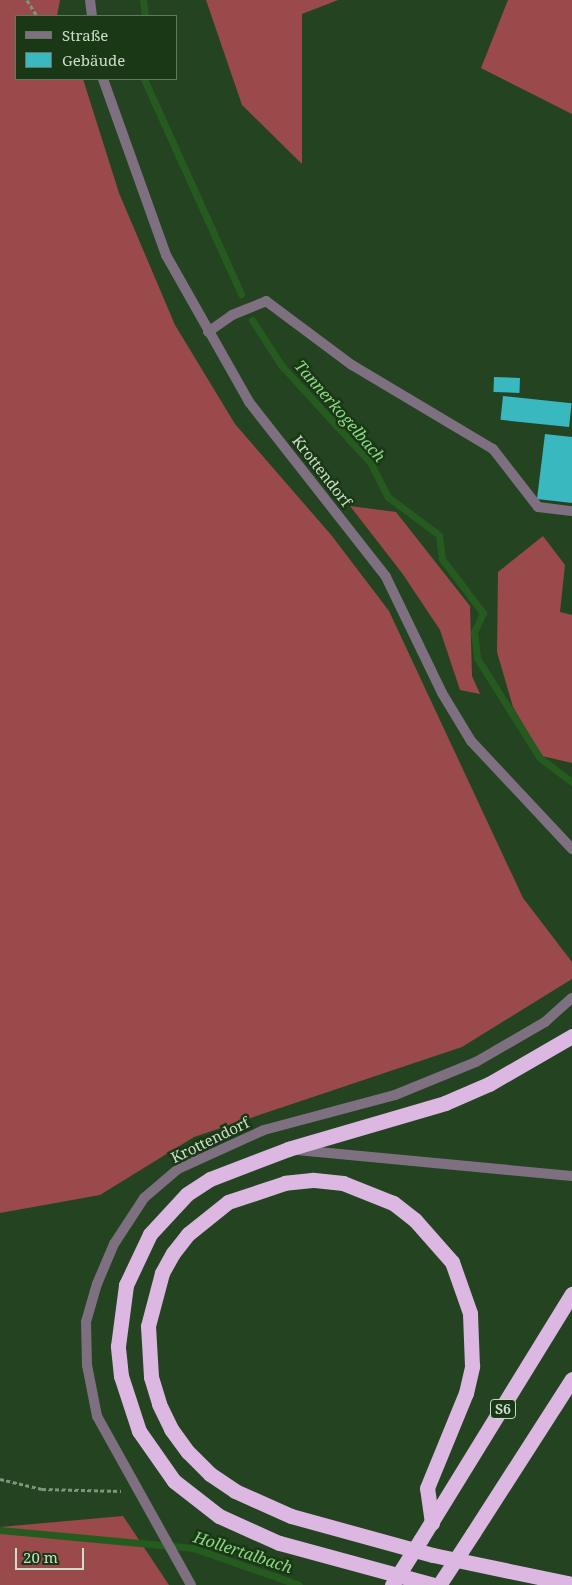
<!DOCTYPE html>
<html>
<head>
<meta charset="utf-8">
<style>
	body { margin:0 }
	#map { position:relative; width:572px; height:1585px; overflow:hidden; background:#244320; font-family:"Noto Serif",serif }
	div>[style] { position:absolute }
	.forest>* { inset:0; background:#9a4a4a }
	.stream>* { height:7px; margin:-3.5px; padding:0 3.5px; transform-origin:3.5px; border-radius:3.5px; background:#265b20 }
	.building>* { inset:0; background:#39b8c0; transform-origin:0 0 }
	.path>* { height:3px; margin-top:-1.5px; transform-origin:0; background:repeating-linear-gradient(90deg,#7d9579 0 4px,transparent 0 6.5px) }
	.service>* { height:10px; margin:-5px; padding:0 5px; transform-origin:5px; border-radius:5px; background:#7e7080 }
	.minor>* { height:10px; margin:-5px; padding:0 5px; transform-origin:5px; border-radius:5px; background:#7e7080 }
	.motorway>* { height:15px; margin:-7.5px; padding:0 7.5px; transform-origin:7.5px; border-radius:7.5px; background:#dbb7e1 }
	.motorway-bridge>* { height:15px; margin:-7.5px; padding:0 7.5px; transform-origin:7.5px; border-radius:7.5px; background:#dbb7e1 }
	span { translate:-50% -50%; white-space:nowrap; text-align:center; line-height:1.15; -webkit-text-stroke:5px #1a3816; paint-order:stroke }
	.shield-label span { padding:1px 4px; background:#1a3816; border:1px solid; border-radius:4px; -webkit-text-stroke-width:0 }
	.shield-label { font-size:14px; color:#ccdec9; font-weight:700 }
	.street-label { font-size:15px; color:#ccdec9 }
	.water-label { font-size:16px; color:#8cd783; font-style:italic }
	.legend { position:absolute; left:15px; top:15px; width:162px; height:65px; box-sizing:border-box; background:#1a3816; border:1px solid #617a5e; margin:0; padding:6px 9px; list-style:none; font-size:15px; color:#ccdec9 }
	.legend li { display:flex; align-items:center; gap:10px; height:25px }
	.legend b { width:25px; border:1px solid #617a5e }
	.scale { position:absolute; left:15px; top:1548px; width:69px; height:22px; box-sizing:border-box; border:2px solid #ccdec9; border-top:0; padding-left:6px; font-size:15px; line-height:18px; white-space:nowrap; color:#ccdec9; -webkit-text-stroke:4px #1a3816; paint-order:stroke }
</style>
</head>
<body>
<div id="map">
	<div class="forest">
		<i style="clip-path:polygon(0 0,60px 0,57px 16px,16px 16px,16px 79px,83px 79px,119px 193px,175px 325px,235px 424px,332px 536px,389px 611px,523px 898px,572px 962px,572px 979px,462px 1047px,194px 1137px,100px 1195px,0 1213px)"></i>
		<i style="clip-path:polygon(206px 0,338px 0,302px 14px,302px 164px,242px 105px)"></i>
		<i style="clip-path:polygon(508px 0,572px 0,572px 114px,481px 68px)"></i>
		<i style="clip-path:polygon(350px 506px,396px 512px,470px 606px,472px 676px,480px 694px,460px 690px,440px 630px,402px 573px)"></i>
		<i style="clip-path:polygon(543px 536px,565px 565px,560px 612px,572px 615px,572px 763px,542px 756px,513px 707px,497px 652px,498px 572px)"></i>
		<i style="clip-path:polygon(123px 1516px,169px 1585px,0 1585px,0 1527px)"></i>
	</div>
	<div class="stream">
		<i style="left:143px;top:0;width:16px;rotate:83deg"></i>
		<i style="left:144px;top:79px;width:236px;rotate:65.7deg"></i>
		<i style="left:252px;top:320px;width:54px;rotate:57.2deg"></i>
		<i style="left:281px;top:365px;width:132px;rotate:47.5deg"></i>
		<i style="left:370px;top:462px;width:39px;rotate:63deg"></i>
		<i style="left:388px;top:497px;width:64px;rotate:36.7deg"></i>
		<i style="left:439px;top:535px;width:24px;rotate:83deg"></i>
		<i style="left:442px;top:559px;width:68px;rotate:52.8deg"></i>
		<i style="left:483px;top:613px;width:21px;rotate:115deg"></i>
		<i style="left:474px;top:632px;width:26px;rotate:83deg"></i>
		<i style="left:477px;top:658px;width:118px;rotate:57.8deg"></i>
		<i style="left:540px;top:758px;width:40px;rotate:37deg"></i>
		<i style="left:0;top:1530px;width:194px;rotate:5.3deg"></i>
		<i style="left:193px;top:1548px;width:112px;rotate:19.2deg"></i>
	</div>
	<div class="building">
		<i style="left:494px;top:377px;width:26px;height:15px;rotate:2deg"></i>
		<i style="left:503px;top:396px;width:69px;height:24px;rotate:6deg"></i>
		<i style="clip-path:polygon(545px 434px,572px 437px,572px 503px,537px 499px)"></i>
	</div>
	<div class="path">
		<i style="left:27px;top:0;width:19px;rotate:58deg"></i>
		<i style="left:0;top:1479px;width:43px;rotate:13.4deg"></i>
		<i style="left:42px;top:1489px;width:79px;rotate:1.5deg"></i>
	</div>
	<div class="service">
		<i style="left:208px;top:332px;width:29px;rotate:-35deg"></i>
		<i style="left:232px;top:315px;width:37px;rotate:-22deg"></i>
		<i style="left:266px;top:301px;width:107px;rotate:36.7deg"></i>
		<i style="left:352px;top:365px;width:164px;rotate:30.8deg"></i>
		<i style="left:493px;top:449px;width:73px;rotate:52.2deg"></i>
		<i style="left:538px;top:507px;width:34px;rotate:7deg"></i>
		<i style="left:297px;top:1150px;width:276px;rotate:5.4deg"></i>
	</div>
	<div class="minor">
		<i style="left:90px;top:0;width:16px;rotate:83deg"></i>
		<i style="left:103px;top:79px;width:187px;rotate:70.3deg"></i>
		<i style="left:166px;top:255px;width:169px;rotate:60.5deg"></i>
		<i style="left:249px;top:402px;width:222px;rotate:51.9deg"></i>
		<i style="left:386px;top:577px;width:129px;rotate:64.2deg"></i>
		<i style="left:442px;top:693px;width:56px;rotate:58.9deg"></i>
		<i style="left:471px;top:741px;width:148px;rotate:46.9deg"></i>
		<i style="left:191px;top:1585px;width:193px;rotate:-119.1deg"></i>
		<i style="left:97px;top:1416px;width:52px;rotate:-101.1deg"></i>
		<i style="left:87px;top:1365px;width:43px;rotate:-91.3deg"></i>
		<i style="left:86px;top:1322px;width:40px;rotate:-74deg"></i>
		<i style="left:97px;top:1284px;width:43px;rotate:-67deg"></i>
		<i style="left:114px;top:1244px;width:55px;rotate:-56.9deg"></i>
		<i style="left:144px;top:1198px;width:45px;rotate:-40.5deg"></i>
		<i style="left:178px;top:1169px;width:94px;rotate:-24.4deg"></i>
		<i style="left:264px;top:1130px;width:136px;rotate:-15deg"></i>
		<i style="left:395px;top:1095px;width:87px;rotate:-22.2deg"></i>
		<i style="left:476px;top:1062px;width:80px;rotate:-30.1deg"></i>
		<i style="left:545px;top:1022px;width:36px;rotate:-42deg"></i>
	</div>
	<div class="motorway">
		<i style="left:432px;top:1523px;width:35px;rotate:-98deg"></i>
		<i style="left:427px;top:1488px;width:103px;rotate:-67.7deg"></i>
		<i style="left:466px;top:1393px;width:28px;rotate:-77deg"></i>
		<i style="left:472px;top:1366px;width:53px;rotate:-92.2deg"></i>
		<i style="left:470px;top:1313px;width:54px;rotate:-109.4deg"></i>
		<i style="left:452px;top:1262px;width:56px;rotate:-131.4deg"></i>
		<i style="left:415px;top:1220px;width:28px;rotate:-142deg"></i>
		<i style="left:393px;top:1203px;width:54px;rotate:-158.2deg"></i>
		<i style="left:343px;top:1183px;width:31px;rotate:-174deg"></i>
		<i style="left:312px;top:1180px;width:27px;rotate:174deg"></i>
		<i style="left:285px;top:1183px;width:60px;rotate:161.6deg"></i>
		<i style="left:228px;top:1202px;width:51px;rotate:141.3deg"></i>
		<i style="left:188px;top:1234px;width:24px;rotate:128deg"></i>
		<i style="left:173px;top:1253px;width:23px;rotate:119deg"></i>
		<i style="left:162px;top:1273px;width:55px;rotate:104.8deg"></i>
		<i style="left:148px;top:1326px;width:51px;rotate:86.6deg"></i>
		<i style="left:151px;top:1377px;width:28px;rotate:73deg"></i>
		<i style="left:159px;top:1404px;width:28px;rotate:64deg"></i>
		<i style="left:171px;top:1429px;width:29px;rotate:54deg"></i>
		<i style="left:188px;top:1452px;width:31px;rotate:45deg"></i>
		<i style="left:210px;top:1474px;width:30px;rotate:34deg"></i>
		<i style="left:235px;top:1491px;width:61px;rotate:24.1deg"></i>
		<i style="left:291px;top:1516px;width:147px;rotate:15.4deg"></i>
		<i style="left:433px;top:1555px;width:142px;rotate:11.8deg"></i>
		<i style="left:473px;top:1533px;width:183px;rotate:-57.3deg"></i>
		<i style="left:421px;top:1539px;width:288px;rotate:-58.4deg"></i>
		<i style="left:434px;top:1585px;width:161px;rotate:-164.8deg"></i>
		<i style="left:279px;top:1543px;width:66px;rotate:-155.8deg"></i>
		<i style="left:219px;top:1516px;width:57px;rotate:-142.1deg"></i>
		<i style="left:174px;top:1481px;width:61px;rotate:-125deg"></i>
		<i style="left:139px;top:1431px;width:58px;rotate:-108.1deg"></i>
		<i style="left:121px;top:1376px;width:30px;rotate:-96deg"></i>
		<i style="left:118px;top:1346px;width:62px;rotate:-82.5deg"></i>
		<i style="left:126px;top:1285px;width:56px;rotate:-64.8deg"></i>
		<i style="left:150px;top:1234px;width:54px;rotate:-47.2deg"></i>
		<i style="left:187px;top:1194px;width:27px;rotate:-33deg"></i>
		<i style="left:210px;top:1179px;width:84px;rotate:-21deg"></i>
		<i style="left:288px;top:1149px;width:164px;rotate:-16.3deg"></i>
		<i style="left:445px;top:1103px;width:48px;rotate:-23.4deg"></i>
		<i style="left:489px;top:1084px;width:96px;rotate:-30deg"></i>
	</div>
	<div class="motorway-bridge">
		<i style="left:392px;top:1585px;width:54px;rotate:-57.8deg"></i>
		<i style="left:439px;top:1585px;width:62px;rotate:-56.8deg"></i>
	</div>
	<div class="shield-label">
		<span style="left:503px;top:1409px">S6</span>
	</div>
	<div class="street-label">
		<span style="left:322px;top:471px;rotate:52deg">Krottendorf</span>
		<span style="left:210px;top:1140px;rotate:-26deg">Krottendorf</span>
	</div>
	<div class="water-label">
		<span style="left:340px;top:411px;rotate:49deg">Tannerkogelbach</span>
		<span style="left:243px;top:1552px;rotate:18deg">Hollertalbach</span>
	</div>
	<ul class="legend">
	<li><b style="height:6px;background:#7e7080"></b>Straße</li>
	<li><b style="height:14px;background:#39b8c0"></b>Gebäude</li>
	</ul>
	<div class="scale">20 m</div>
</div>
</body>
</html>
